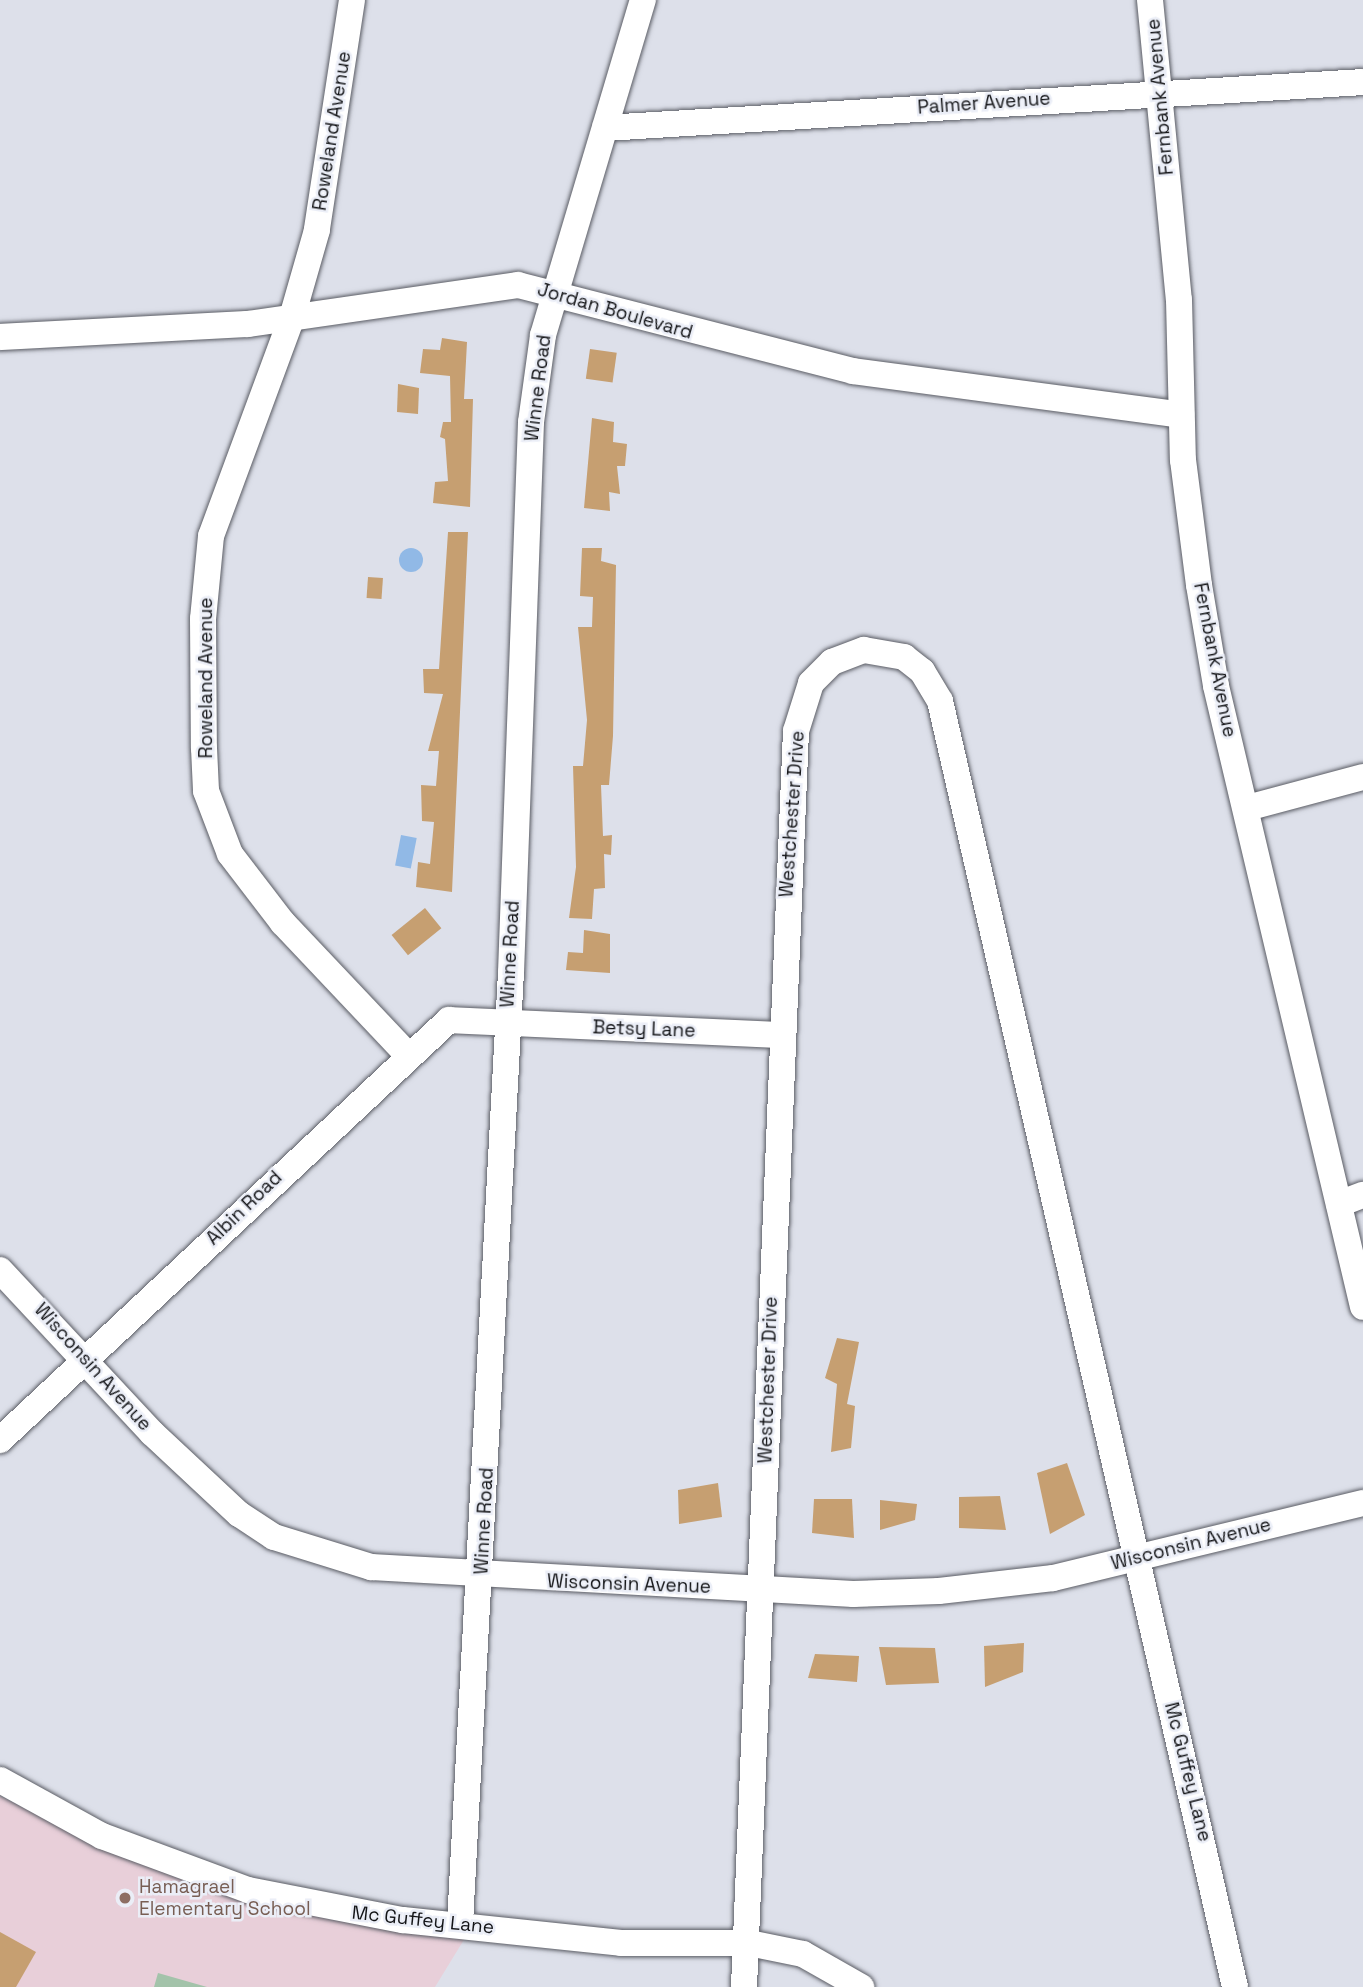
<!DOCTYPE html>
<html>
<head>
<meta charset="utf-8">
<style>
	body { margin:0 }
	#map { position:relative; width:1363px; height:1987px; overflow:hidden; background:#dde0ea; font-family:"Space Grotesk",sans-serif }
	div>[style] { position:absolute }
	.education>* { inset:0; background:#e8cfd9 }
	.green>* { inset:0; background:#a3c3aa }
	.water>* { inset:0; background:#91b9e6; transform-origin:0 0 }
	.round { border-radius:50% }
	.building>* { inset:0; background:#c69f71; transform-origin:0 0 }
	.roads { filter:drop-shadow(0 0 2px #5a5c64) drop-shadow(0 0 2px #5a5c64) }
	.minor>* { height:26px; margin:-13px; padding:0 13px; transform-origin:13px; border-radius:13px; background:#fff }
	.dots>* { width:19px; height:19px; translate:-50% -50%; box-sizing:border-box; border:4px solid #ebeef7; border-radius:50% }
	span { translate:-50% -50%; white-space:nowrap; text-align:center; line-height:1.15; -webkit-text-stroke:5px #ebeef7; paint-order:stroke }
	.street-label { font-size:19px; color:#131417 }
	.education-label { font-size:19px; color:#785e54 }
	.left { translate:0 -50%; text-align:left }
</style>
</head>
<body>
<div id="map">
	<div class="education">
		<i style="clip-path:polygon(0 1796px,115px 1853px,300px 1912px,465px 1938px,435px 1987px,0 1987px)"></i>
	</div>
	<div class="green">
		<i style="clip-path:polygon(158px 1973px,207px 1987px,154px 1987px)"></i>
	</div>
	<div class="water">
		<i class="round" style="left:399px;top:548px;width:24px;height:24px"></i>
		<i style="left:401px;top:835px;width:16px;height:31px;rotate:11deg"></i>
	</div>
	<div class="building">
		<i style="clip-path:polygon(442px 338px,467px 342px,464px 399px,473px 399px,470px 507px,433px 503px,435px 482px,448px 481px,445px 439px,440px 437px,443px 422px,451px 422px,450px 376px,420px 373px,423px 349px,440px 350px)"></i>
		<i style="left:590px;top:349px;width:27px;height:30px;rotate:8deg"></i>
		<i style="clip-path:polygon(398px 384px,419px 388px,418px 414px,397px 412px)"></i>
		<i style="clip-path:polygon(592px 418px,614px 422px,613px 442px,627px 444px,625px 466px,617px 466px,620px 494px,609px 492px,610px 511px,584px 508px)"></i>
		<i style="clip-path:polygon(448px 532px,468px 532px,452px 892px,416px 887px,418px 862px,430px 864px,434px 822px,422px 821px,421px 785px,436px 786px,439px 751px,428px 751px,443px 694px,424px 693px,423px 669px,439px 669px)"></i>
		<i style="clip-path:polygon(582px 548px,602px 548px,601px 561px,616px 565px,613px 736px,609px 785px,601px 785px,603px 836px,612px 835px,611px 855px,604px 854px,605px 888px,594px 889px,592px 919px,569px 918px,576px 867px,573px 766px,583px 766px,587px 720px,578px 627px,592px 627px,593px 597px,580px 596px)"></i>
		<i style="left:368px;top:577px;width:15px;height:21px;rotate:4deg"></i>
		<i style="left:425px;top:908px;width:26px;height:43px;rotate:51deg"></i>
		<i style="clip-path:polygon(584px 930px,610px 934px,610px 973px,566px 970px,568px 952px,583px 953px)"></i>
		<i style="clip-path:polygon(837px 1338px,859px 1342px,847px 1404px,855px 1406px,851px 1448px,831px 1452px,837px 1384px,825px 1378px)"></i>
		<i style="clip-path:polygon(1067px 1463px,1085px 1515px,1050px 1534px,1037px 1473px)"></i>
		<i style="clip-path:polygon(718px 1483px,722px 1517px,679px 1524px,678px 1490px)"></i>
		<i style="clip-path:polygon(1000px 1496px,1006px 1530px,959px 1528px,959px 1497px)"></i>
		<i style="clip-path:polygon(814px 1499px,852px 1499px,854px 1538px,812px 1533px)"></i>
		<i style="clip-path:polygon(880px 1500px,917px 1504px,915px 1520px,880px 1530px)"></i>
		<i style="clip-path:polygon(1024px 1643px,1023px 1672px,985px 1687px,984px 1646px)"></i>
		<i style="clip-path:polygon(879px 1647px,935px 1648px,939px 1683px,886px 1685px)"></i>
		<i style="clip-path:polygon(815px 1654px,859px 1656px,857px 1682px,808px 1678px)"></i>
		<i style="clip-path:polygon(0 1932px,36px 1952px,16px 1987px,0 1987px)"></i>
	</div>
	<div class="roads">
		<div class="minor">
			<i style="left:352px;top:0;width:233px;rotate:98.7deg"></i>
			<i style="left:317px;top:230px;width:91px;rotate:106deg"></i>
			<i style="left:292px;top:317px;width:233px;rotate:110.3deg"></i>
			<i style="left:211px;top:536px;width:83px;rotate:95.5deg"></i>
			<i style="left:203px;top:619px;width:129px;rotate:89.6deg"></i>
			<i style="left:204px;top:748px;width:43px;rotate:87.3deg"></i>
			<i style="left:206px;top:791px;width:67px;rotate:69.1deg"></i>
			<i style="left:230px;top:854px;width:87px;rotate:52.5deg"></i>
			<i style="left:283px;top:923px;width:179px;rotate:46.6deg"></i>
			<i style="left:1150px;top:0;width:301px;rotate:84.5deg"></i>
			<i style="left:1179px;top:300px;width:160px;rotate:88.6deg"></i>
			<i style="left:1183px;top:460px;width:126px;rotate:82.7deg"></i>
			<i style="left:1199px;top:585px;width:102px;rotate:80.4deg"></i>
			<i style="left:1216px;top:686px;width:638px;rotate:76.68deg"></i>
			<i style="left:605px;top:128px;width:759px;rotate:-3.47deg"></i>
			<i style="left:0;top:337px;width:248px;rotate:-3deg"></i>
			<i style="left:248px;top:324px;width:273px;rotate:-8.2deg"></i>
			<i style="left:518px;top:285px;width:346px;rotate:14.4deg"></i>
			<i style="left:853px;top:371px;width:331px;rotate:7.6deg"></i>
			<i style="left:1247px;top:808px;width:120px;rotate:-15deg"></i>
			<i style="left:1339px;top:1204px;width:26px;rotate:-21deg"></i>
			<i style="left:0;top:1270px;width:223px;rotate:47deg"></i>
			<i style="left:152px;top:1433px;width:119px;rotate:43deg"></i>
			<i style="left:239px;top:1514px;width:42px;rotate:33.3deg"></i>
			<i style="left:274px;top:1537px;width:102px;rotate:17.2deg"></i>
			<i style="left:371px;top:1567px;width:483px;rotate:3.2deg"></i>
			<i style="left:853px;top:1594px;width:86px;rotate:-2deg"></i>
			<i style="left:939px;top:1591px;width:115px;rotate:-6.5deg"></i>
			<i style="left:1053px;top:1578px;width:319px;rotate:-13.6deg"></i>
			<i style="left:0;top:1440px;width:615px;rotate:-43.09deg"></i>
			<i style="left:449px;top:1020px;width:334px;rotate:2.6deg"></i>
			<i style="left:0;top:1780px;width:116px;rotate:28.8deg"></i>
			<i style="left:102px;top:1836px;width:156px;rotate:20.3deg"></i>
			<i style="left:248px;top:1890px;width:158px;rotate:11deg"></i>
			<i style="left:403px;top:1920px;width:219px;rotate:6deg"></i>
			<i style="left:621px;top:1943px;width:128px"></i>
			<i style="left:749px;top:1943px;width:55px;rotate:11.5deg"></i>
			<i style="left:803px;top:1954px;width:67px;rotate:29.6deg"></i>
			<i style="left:460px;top:1923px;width:951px;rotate:-86.93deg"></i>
			<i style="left:511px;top:973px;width:551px;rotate:-87.92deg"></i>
			<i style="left:531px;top:422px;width:88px;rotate:-82.1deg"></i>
			<i style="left:543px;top:335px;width:350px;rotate:-73.4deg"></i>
			<i style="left:744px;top:1987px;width:1257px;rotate:-87.63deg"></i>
			<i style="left:796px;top:731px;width:50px;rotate:-72.6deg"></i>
			<i style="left:811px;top:683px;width:30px;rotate:-45deg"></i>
			<i style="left:832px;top:662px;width:34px;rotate:-21deg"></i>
			<i style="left:864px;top:650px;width:41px;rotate:9.9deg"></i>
			<i style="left:904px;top:657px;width:23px;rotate:38deg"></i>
			<i style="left:922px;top:671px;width:35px;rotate:59deg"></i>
			<i style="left:940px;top:701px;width:1319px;rotate:77.08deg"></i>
		</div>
	</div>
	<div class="dots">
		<i style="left:125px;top:1898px;background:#8d6e63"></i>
	</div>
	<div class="street-label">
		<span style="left:1160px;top:97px;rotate:-95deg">Fernbank Avenue</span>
		<span style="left:984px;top:103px;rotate:-4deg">Palmer Avenue</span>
		<span style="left:332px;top:131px;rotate:-81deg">Roweland Avenue</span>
		<span style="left:615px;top:311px;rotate:16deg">Jordan Boulevard</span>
		<span style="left:538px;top:388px;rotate:-83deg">Winne Road</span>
		<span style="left:1215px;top:660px;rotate:79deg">Fernbank Avenue</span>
		<span style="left:206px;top:678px;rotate:-90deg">Roweland Avenue</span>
		<span style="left:792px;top:814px;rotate:-86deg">Westchester Drive</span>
		<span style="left:510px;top:954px;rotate:-87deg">Winne Road</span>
		<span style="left:644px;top:1029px;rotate:2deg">Betsy Lane</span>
		<span style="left:244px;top:1208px;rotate:-44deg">Albin Road</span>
		<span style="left:93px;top:1367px;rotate:48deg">Wisconsin Avenue</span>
		<span style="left:768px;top:1380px;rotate:-88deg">Westchester Drive</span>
		<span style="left:484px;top:1521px;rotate:-87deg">Winne Road</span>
		<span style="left:1191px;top:1544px;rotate:-14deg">Wisconsin Avenue</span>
		<span style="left:629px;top:1584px;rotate:2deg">Wisconsin Avenue</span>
		<span style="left:1188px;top:1772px;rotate:76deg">Mc Guffey Lane</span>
		<span style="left:423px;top:1920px;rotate:6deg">Mc Guffey Lane</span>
	</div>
	<div class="education-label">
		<span class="left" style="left:139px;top:1898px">Hamagrael<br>Elementary School</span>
	</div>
</div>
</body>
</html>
